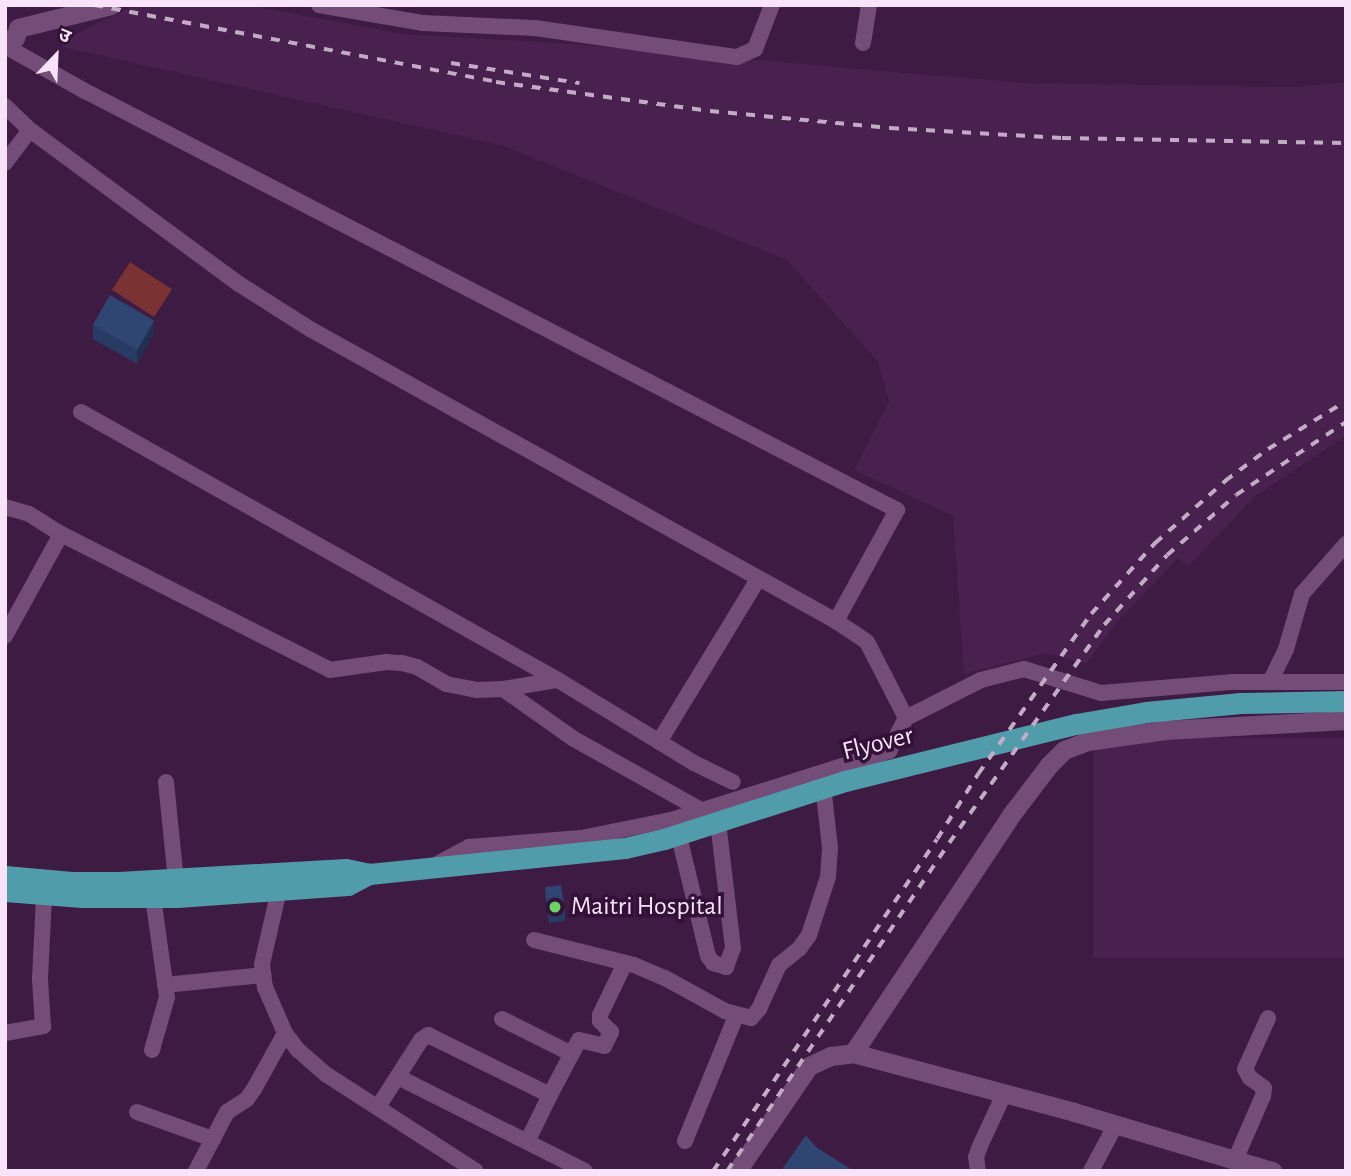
<!DOCTYPE html>
<html>
<head>
<meta charset="utf-8">
<style>
	body { margin:0 }
	#map { position:relative; width:1351px; height:1176px; overflow:hidden; background:#3d1b42; font-family:"Alegreya Sans","Noto Sans Devanagari",sans-serif }
	div>[style] { position:absolute }
	.built>* { inset:0; background:#49214e; transform-origin:0 0 }
	.green>* { inset:0; background:#7a3232; transform-origin:0 0 }
	.minor>* { height:16px; margin:-8px; padding:0 8px; transform-origin:8px; border-radius:8px; background:#734d77 }
	.tertiary>* { height:19px; margin:-9.5px; padding:0 9.5px; transform-origin:9.5px; border-radius:9.5px; background:#734d77 }
	.trunk>* { height:21px; margin:-10.5px; padding:0 10.5px; transform-origin:10.5px; border-radius:10.5px; background:#509cab }
	.rail>* { height:3.5px; margin-top:-1.75px; transform-origin:0; background:repeating-linear-gradient(90deg,#c3aac6 0 9px,transparent 0 18px) }
	.wall>* { inset:0; background:#283b62 }
	.shaded-wall>* { inset:0; background:#213050 }
	.building>* { inset:0; background:#2f4572; transform-origin:0 0 }
	.dots>* { width:19px; height:19px; translate:-50% -50%; box-sizing:border-box; border:4px solid #321037; border-radius:50% }
	span { translate:-50% -50%; white-space:nowrap; text-align:center; line-height:1.15; -webkit-text-stroke:7px #321037; paint-order:stroke }
	.street-label { font-size:26px; color:#f9e3fb }
	.poi-label { font-size:26px; color:#f9e3fb }
	.left { translate:0 -50%; text-align:left }
	.frame { position:absolute; inset:0; border:7px solid #f9e3fb; pointer-events:none }
	.north { position:absolute; left:21px; top:21px; width:70px; height:70px; -webkit-text-stroke:5px #321037; paint-order:stroke; rotate:23deg; font-size:19px; font-weight:700; line-height:28px; text-align:center; color:#f9e3fb }
	.north::after { content:''; display:block; margin:auto; width:24px; height:32px; background:#f9e3fb; clip-path:polygon(50% 0,100% 100%,50% 72%,0 100%) }
</style>
</head>
<body>
<div id="map">
	<div class="built">
		<i style="clip-path:polygon(136px 5px,247px 5px,404px 34px,559px 43px,1024px 83px,1295px 87px,1346px 82px,1346px 436px,1254px 497px,1188px 567px,1178px 558px,1118px 621px,1086px 664px,1047px 653px,964px 674px,953px 516px,854px 470px,889px 401px,878px 362px,787px 260px,501px 145px,63px 47px,63px 40px)"></i>
		<i style="left:1346px;top:738px;width:220px;height:253px;rotate:90deg"></i>
	</div>
	<div class="green">
		<i style="left:130px;top:262px;width:50px;height:33px;rotate:33deg"></i>
	</div>
	<div class="minor">
		<i style="left:319px;top:5px;width:106px;rotate:9.8deg"></i>
		<i style="left:423px;top:23px;width:112px;rotate:2.6deg"></i>
		<i style="left:535px;top:28px;width:204px;rotate:8.2deg"></i>
		<i style="left:737px;top:57px;width:20px;rotate:-24deg"></i>
		<i style="left:755px;top:49px;width:47px;rotate:-68.9deg"></i>
		<i style="left:863px;top:43px;width:38px;rotate:-81deg"></i>
		<i style="left:5px;top:46px;width:92px;rotate:29.4deg"></i>
		<i style="left:85px;top:91px;width:914px;rotate:27.29deg"></i>
		<i style="left:897px;top:510px;width:127px;rotate:118.8deg"></i>
		<i style="left:5px;top:106px;width:35px;rotate:44deg"></i>
		<i style="left:30px;top:130px;width:260px;rotate:36.4deg"></i>
		<i style="left:239px;top:284px;width:84px;rotate:32.4deg"></i>
		<i style="left:310px;top:329px;width:602px;rotate:29.04deg"></i>
		<i style="left:836px;top:621px;width:37px;rotate:34deg"></i>
		<i style="left:867px;top:642px;width:85px;rotate:62.8deg"></i>
		<i style="left:5px;top:163px;width:41px;rotate:-52.9deg"></i>
		<i style="left:81px;top:412px;width:547px;rotate:29.33deg"></i>
		<i style="left:558px;top:680px;width:159px;rotate:31.4deg"></i>
		<i style="left:694px;top:763px;width:43px;rotate:26deg"></i>
		<i style="left:5px;top:507px;width:25px;rotate:16deg"></i>
		<i style="left:29px;top:514px;width:38px;rotate:32deg"></i>
		<i style="left:61px;top:534px;width:301px;rotate:26.8deg"></i>
		<i style="left:330px;top:670px;width:57px;rotate:-8.1deg"></i>
		<i style="left:386px;top:662px;width:16px;rotate:4deg"></i>
		<i style="left:402px;top:663px;width:16px;rotate:15deg"></i>
		<i style="left:417px;top:667px;width:34px;rotate:30deg"></i>
		<i style="left:446px;top:684px;width:32px;rotate:11deg"></i>
		<i style="left:477px;top:690px;width:26px;rotate:-2deg"></i>
		<i style="left:503px;top:689px;width:56px;rotate:-9.3deg"></i>
		<i style="left:5px;top:636px;width:116px;rotate:-61.2deg"></i>
		<i style="left:1270px;top:682px;width:37px;rotate:-64deg"></i>
		<i style="left:1286px;top:649px;width:57px;rotate:-73.8deg"></i>
		<i style="left:1302px;top:594px;width:67px;rotate:-48.7deg"></i>
		<i style="left:503px;top:689px;width:87px;rotate:35.2deg"></i>
		<i style="left:574px;top:739px;width:148px;rotate:29.2deg"></i>
		<i style="left:659px;top:742px;width:191px;rotate:-58.7deg"></i>
		<i style="left:166px;top:782px;width:100px;rotate:84.2deg"></i>
		<i style="left:676px;top:824px;width:136px;rotate:76.4deg"></i>
		<i style="left:708px;top:956px;width:9px;rotate:54deg"></i>
		<i style="left:713px;top:963px;width:14px;rotate:17deg"></i>
		<i style="left:726px;top:967px;width:20px;rotate:-70deg"></i>
		<i style="left:733px;top:948px;width:136px;rotate:-96.8deg"></i>
		<i style="left:437px;top:864px;width:36px;rotate:-28deg"></i>
		<i style="left:469px;top:847px;width:112px;rotate:-4.6deg"></i>
		<i style="left:581px;top:838px;width:96px;rotate:-11.4deg"></i>
		<i style="left:675px;top:819px;width:225px;rotate:-17.6deg"></i>
		<i style="left:889px;top:751px;width:37px;rotate:-63deg"></i>
		<i style="left:906px;top:718px;width:84px;rotate:-26.9deg"></i>
		<i style="left:981px;top:680px;width:44px;rotate:-14.3deg"></i>
		<i style="left:1024px;top:669px;width:81px;rotate:17.3deg"></i>
		<i style="left:1101px;top:693px;width:130px;rotate:-4.8deg"></i>
		<i style="left:1231px;top:682px;width:115px"></i>
		<i style="left:279px;top:890px;width:76px;rotate:102.9deg"></i>
		<i style="left:262px;top:964px;width:23px;rotate:83deg"></i>
		<i style="left:265px;top:987px;width:50px;rotate:66.5deg"></i>
		<i style="left:285px;top:1033px;width:21px;rotate:53deg"></i>
		<i style="left:298px;top:1050px;width:38px;rotate:41deg"></i>
		<i style="left:327px;top:1075px;width:177px;rotate:32.8deg"></i>
		<i style="left:534px;top:940px;width:103px;rotate:14deg"></i>
		<i style="left:634px;top:965px;width:34px;rotate:23deg"></i>
		<i style="left:665px;top:978px;width:68px;rotate:28.8deg"></i>
		<i style="left:725px;top:1011px;width:27px;rotate:15deg"></i>
		<i style="left:751px;top:1018px;width:12px;rotate:-48deg"></i>
		<i style="left:759px;top:1009px;width:48px;rotate:-65.6deg"></i>
		<i style="left:779px;top:965px;width:26px;rotate:-39deg"></i>
		<i style="left:799px;top:949px;width:17px;rotate:-54deg"></i>
		<i style="left:809px;top:935px;width:61px;rotate:-71.9deg"></i>
		<i style="left:828px;top:877px;width:29px;rotate:-86deg"></i>
		<i style="left:830px;top:848px;width:71px;rotate:-96.4deg"></i>
		<i style="left:165px;top:985px;width:99px;rotate:-5.8deg"></i>
		<i style="left:502px;top:1019px;width:78px;rotate:26.6deg"></i>
		<i style="left:5px;top:1033px;width:39px;rotate:-10deg"></i>
		<i style="left:43px;top:1026px;width:47px;rotate:-93.7deg"></i>
		<i style="left:40px;top:979px;width:83px;rotate:-87.2deg"></i>
		<i style="left:152px;top:1050px;width:55px;rotate:-74.2deg"></i>
		<i style="left:167px;top:997px;width:100px;rotate:-98deg"></i>
		<i style="left:398px;top:1077px;width:209px;rotate:26.7deg"></i>
		<i style="left:550px;top:1095px;width:62px;rotate:-62.2deg"></i>
		<i style="left:579px;top:1040px;width:26px;rotate:13deg"></i>
		<i style="left:604px;top:1046px;width:16px;rotate:-63deg"></i>
		<i style="left:611px;top:1032px;width:16px;rotate:-135deg"></i>
		<i style="left:600px;top:1021px;width:6px;rotate:-90deg"></i>
		<i style="left:600px;top:1015px;width:58px;rotate:-64.3deg"></i>
		<i style="left:378px;top:1107px;width:80px;rotate:-57.3deg"></i>
		<i style="left:421px;top:1040px;width:9px;rotate:-36deg"></i>
		<i style="left:428px;top:1035px;width:136px;rotate:26.2deg"></i>
		<i style="left:550px;top:1095px;width:50px;rotate:116.1deg"></i>
		<i style="left:137px;top:1112px;width:81px;rotate:19.6deg"></i>
		<i style="left:685px;top:1141px;width:135px;rotate:-67.8deg"></i>
		<i style="left:1236px;top:1158px;width:68px;rotate:-66.5deg"></i>
		<i style="left:1263px;top:1096px;width:8px;rotate:-83deg"></i>
		<i style="left:1264px;top:1088px;width:17px;rotate:-144deg"></i>
		<i style="left:1250px;top:1078px;width:10px;rotate:-119deg"></i>
		<i style="left:1245px;top:1069px;width:56px;rotate:-65.7deg"></i>
		<i style="left:196px;top:1171px;width:67px;rotate:-62.3deg"></i>
		<i style="left:227px;top:1112px;width:24px;rotate:-33deg"></i>
		<i style="left:247px;top:1099px;width:12px;rotate:-55deg"></i>
		<i style="left:254px;top:1089px;width:64px;rotate:-61deg"></i>
		<i style="left:978px;top:1171px;width:14px;rotate:-98deg"></i>
		<i style="left:976px;top:1157px;width:12px;rotate:-70deg"></i>
		<i style="left:980px;top:1146px;width:57px;rotate:-65.2deg"></i>
		<i style="left:1091px;top:1171px;width:53px;rotate:-62deg"></i>
	</div>
	<div class="tertiary">
		<i style="left:5px;top:40px;width:10px;rotate:-11deg"></i>
		<i style="left:15px;top:38px;width:10px;rotate:-73deg"></i>
		<i style="left:18px;top:28px;width:96px;rotate:-13.9deg"></i>
		<i style="left:853px;top:1053px;width:291px;rotate:-56.4deg"></i>
		<i style="left:1014px;top:811px;width:58px;rotate:-52.7deg"></i>
		<i style="left:1049px;top:765px;width:21px;rotate:-45deg"></i>
		<i style="left:1064px;top:750px;width:25px;rotate:-21deg"></i>
		<i style="left:1087px;top:741px;width:79px;rotate:-8deg"></i>
		<i style="left:1165px;top:730px;width:181px;rotate:-3.2deg"></i>
		<i style="left:737px;top:1171px;width:127px;rotate:-55.6deg"></i>
		<i style="left:809px;top:1066px;width:23px;rotate:-25deg"></i>
		<i style="left:830px;top:1056px;width:23px;rotate:-7deg"></i>
		<i style="left:853px;top:1053px;width:229px;rotate:14.9deg"></i>
		<i style="left:1074px;top:1112px;width:207px;rotate:16.6deg"></i>
	</div>
	<div class="trunk">
		<i style="left:5px;top:876px;width:67px;rotate:5.1deg"></i>
		<i style="left:72px;top:882px;width:47px"></i>
		<i style="left:119px;top:882px;width:227px;rotate:-3.3deg"></i>
		<i style="left:346px;top:869px;width:24px;rotate:12deg"></i>
		<i style="left:369px;top:874px;width:257px;rotate:-5.8deg"></i>
		<i style="left:625px;top:848px;width:40px;rotate:-13deg"></i>
		<i style="left:664px;top:839px;width:190px;rotate:-17.8deg"></i>
		<i style="left:845px;top:781px;width:238px;rotate:-13.9deg"></i>
		<i style="left:1076px;top:724px;width:71px;rotate:-9.7deg"></i>
		<i style="left:1146px;top:712px;width:95px;rotate:-5.4deg"></i>
		<i style="left:1241px;top:703px;width:105px;rotate:-1.1deg"></i>
		<i style="left:5px;top:891px;width:77px;rotate:4.5deg"></i>
		<i style="left:82px;top:897px;width:95px"></i>
		<i style="left:177px;top:897px;width:171px;rotate:-4deg"></i>
		<i style="left:348px;top:885px;width:24px;rotate:-28deg"></i>
	</div>
	<div class="rail">
		<i style="left:94px;top:5px;width:409px;rotate:10.8deg"></i>
		<i style="left:496px;top:82px;width:216px;rotate:7.7deg"></i>
		<i style="left:710px;top:111px;width:181px;rotate:5.4deg"></i>
		<i style="left:890px;top:128px;width:172px;rotate:3.3deg"></i>
		<i style="left:1062px;top:138px;width:284px;rotate:1deg"></i>
		<i style="left:451px;top:63px;width:130px;rotate:8.9deg"></i>
		<i style="left:713px;top:1171px;width:400px;rotate:-56deg"></i>
		<i style="left:937px;top:839px;width:77px;rotate:-57.8deg"></i>
		<i style="left:978px;top:774px;width:196px;rotate:-54.8deg"></i>
		<i style="left:1091px;top:614px;width:96px;rotate:-48deg"></i>
		<i style="left:1155px;top:543px;width:94px;rotate:-41.5deg"></i>
		<i style="left:1225px;top:481px;width:54px;rotate:-36.7deg"></i>
		<i style="left:1268px;top:449px;width:92px;rotate:-31.6deg"></i>
		<i style="left:727px;top:1171px;width:396px;rotate:-55.9deg"></i>
		<i style="left:949px;top:843px;width:267px;rotate:-54.6deg"></i>
		<i style="left:1104px;top:625px;width:94px;rotate:-48deg"></i>
		<i style="left:1167px;top:555px;width:91px;rotate:-41deg"></i>
		<i style="left:1236px;top:495px;width:132px;rotate:-33.6deg"></i>
	</div>
	<div class="wall">
		<i style="clip-path:polygon(93px 325px,154px 333px,137px 364px,93px 339px)"></i>
		<i style="clip-path:polygon(545px 887px,565px 912px,565px 921px,549px 923px,545px 896px)"></i>
	</div>
	<div class="shaded-wall">
		<i style="clip-path:polygon(154px 320px,154px 333px,137px 364px,137px 350px)"></i>
	</div>
	<div class="building">
		<i style="left:110px;top:295px;width:51px;height:34px;rotate:30deg"></i>
		<i style="left:561px;top:885px;width:27px;height:16px;rotate:82deg"></i>
		<i style="clip-path:polygon(806px 1135px,816px 1147px,854px 1171px,781px 1171px)"></i>
	</div>
	<div class="dots">
		<i style="left:555px;top:907px;background:#69d464"></i>
	</div>
	<div class="street-label">
		<span style="left:878px;top:744px;rotate:-14deg">Flyover</span>
	</div>
	<div class="poi-label">
		<span class="left" style="left:571px;top:907px">Maitri Hospital</span>
	</div>
	<div class="frame"></div>
	<div class="north">उ</div>
</div>
</body>
</html>
